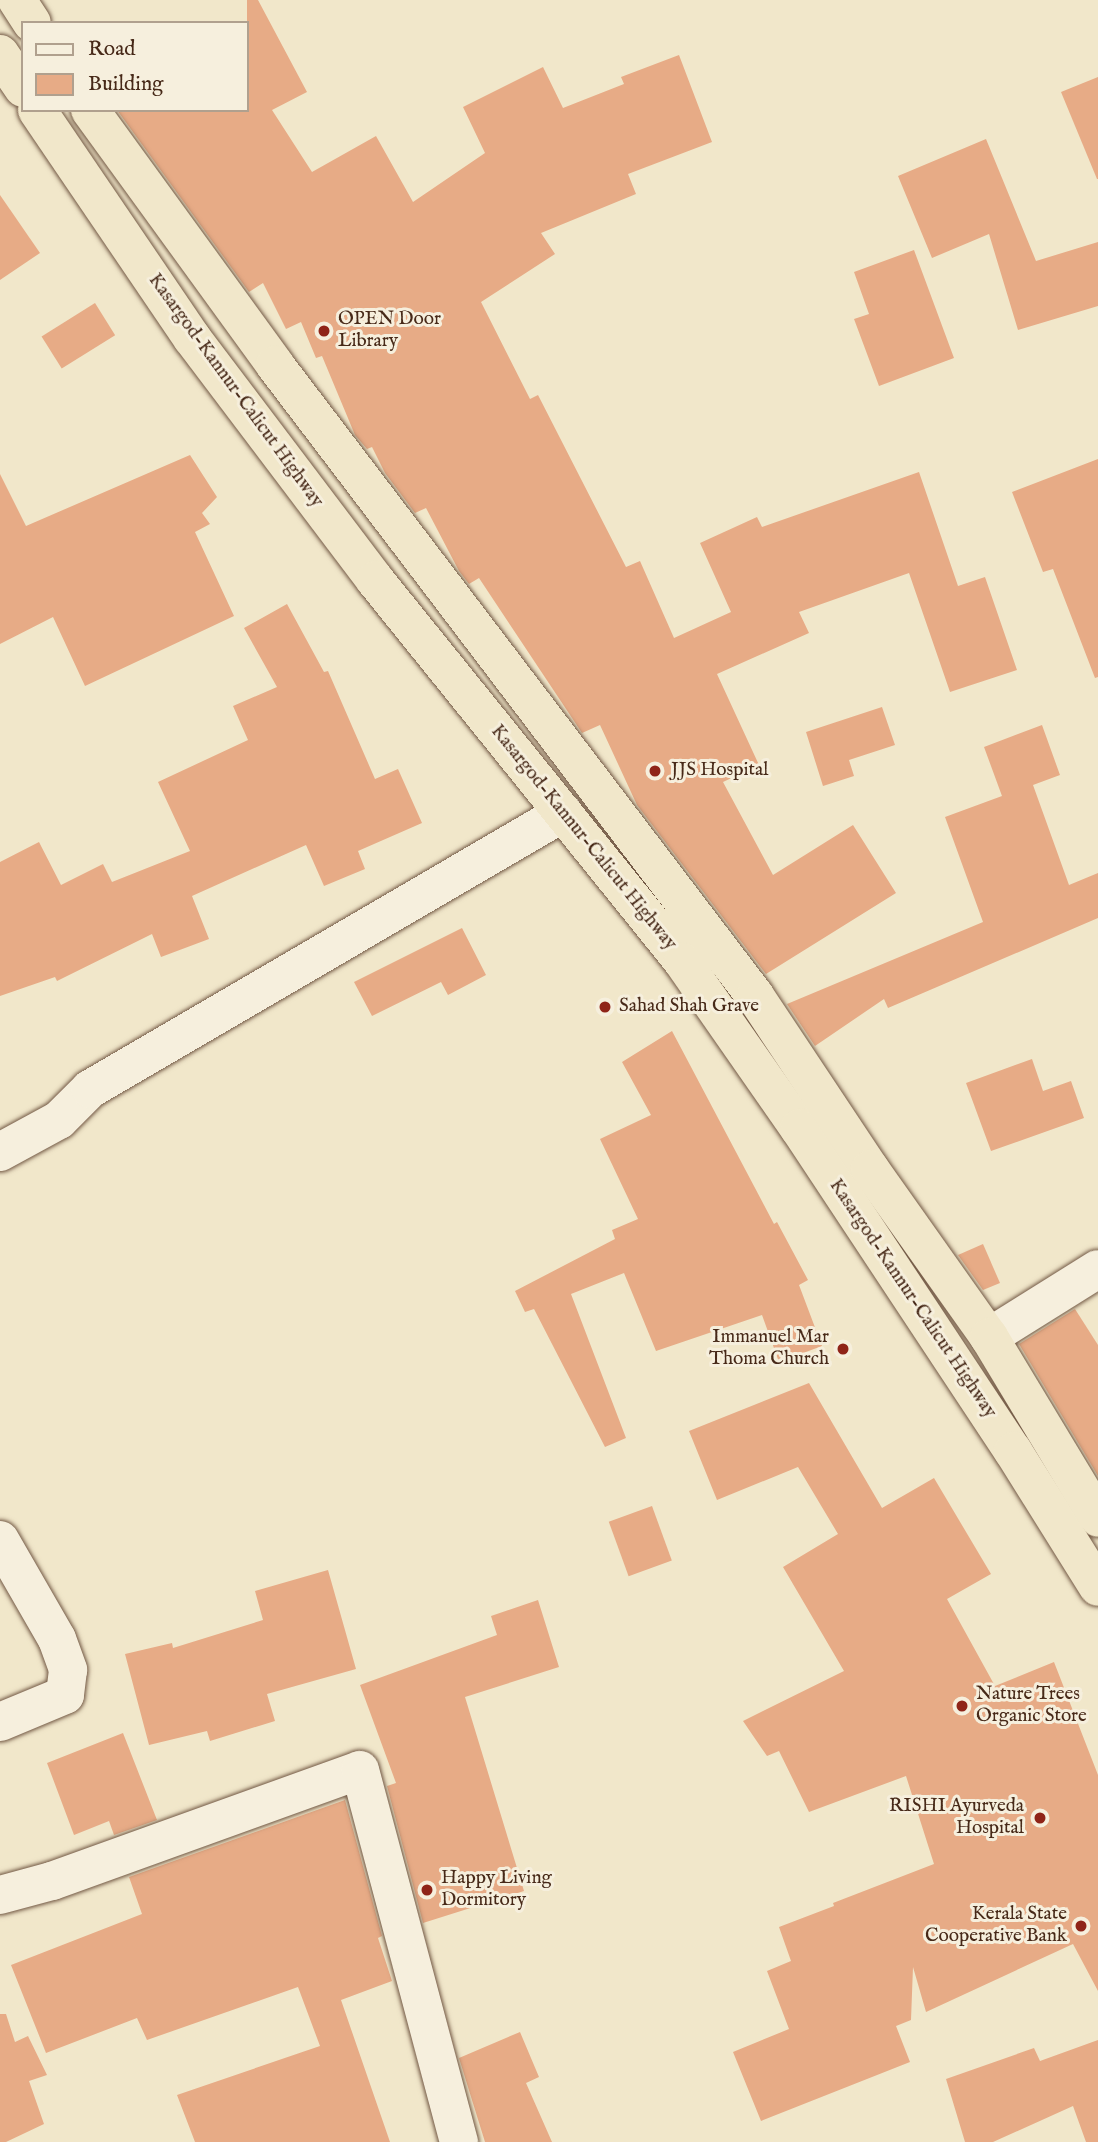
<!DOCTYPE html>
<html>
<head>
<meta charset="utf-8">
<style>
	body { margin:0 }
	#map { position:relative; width:1098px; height:2142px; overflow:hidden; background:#f1e7ca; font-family:"IM FELL English",serif }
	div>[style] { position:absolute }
	.building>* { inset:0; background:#e7ab86; transform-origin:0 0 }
	.roads { filter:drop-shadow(0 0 2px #725844) drop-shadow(0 0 2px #725844) }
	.minor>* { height:38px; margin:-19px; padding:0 19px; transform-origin:19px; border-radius:19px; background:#f6efdd }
	.trunk>* { height:38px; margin:-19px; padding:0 19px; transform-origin:19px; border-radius:19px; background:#f1e7ca }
	.dots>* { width:19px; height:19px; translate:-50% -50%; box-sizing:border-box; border:4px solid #f6efdd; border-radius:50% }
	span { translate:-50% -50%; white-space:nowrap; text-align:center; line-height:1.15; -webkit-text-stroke:6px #f6efdd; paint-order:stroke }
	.poi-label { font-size:19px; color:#472918 }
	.left { translate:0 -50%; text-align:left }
	.right { translate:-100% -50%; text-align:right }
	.street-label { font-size:19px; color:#472918 }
	.legend { position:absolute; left:21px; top:21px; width:228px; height:91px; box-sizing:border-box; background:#f6efdd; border:2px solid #b0a08e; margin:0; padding:9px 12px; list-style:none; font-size:21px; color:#472918 }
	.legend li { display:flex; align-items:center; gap:14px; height:35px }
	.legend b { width:35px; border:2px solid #b0a08e }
</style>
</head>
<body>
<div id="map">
	<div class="building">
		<i style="clip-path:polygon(247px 0,258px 0,307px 92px,272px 110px,312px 172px,376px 136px,413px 202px,485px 153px,463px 107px,543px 67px,563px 108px,624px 84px,621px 77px,679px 55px,712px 142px,628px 174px,636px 194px,541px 233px,555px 254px,481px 302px,530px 399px,538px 395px,626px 567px,640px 561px,674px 638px,731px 612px,700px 543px,757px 517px,762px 527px,919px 472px,958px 586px,985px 577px,1017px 670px,950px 692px,909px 573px,799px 612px,809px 633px,717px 674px,759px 765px,723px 782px,773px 875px,853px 825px,896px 893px,766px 974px,637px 805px,600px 725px,582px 733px,479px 578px,469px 584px,459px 571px,426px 508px,415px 513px,385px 473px,372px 447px,367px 449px,355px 435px,322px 356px,316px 358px,301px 322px,286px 329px,263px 283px,249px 292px,117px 110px,247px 110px)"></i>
		<i style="clip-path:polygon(1098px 77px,1098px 179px,1097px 179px,1061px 92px)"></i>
		<i style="clip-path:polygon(986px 139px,1036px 261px,1098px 242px,1098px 306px,1018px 330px,989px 234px,932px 258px,898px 176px)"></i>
		<i style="clip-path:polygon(0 195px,40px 253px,0 280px)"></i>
		<i style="clip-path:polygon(914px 250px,954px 358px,879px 386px,854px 319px,869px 314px,854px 272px)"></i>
		<i style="left:95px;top:303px;width:38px;height:63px;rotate:58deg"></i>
		<i style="clip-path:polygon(190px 455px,217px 497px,202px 513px,210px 524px,195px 532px,234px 616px,85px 686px,53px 617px,0 644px,0 474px,26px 526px)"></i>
		<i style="clip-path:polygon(1098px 459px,1098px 677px,1095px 678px,1053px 569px,1043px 572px,1012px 492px)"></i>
		<i style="clip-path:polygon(287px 604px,324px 672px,328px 671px,375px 779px,398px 769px,422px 823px,358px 851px,365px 869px,324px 886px,306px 845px,192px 896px,209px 939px,161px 957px,152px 934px,57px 981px,55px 977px,0 996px,0 862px,39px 842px,61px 885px,103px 864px,112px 882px,190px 851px,158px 782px,248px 740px,233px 706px,277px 687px,244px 628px)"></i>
		<i style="clip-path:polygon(882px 707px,895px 745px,849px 760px,854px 776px,823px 786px,806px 732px)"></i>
		<i style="clip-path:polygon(1042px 725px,1060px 775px,1033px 785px,1069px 885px,1098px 873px,1098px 918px,888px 1008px,884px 999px,815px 1046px,787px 1004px,983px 922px,945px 817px,1002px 796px,984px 747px)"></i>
		<i style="clip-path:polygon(462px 928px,486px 975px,448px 995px,441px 982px,372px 1016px,354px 982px)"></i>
		<i style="clip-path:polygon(672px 1031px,774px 1224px,777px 1222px,808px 1280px,799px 1285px,822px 1346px,779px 1362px,762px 1315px,656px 1351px,624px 1273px,571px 1294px,626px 1438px,605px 1447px,534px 1309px,525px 1312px,515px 1291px,615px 1239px,612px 1230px,638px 1219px,600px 1139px,651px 1115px,622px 1062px)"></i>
		<i style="clip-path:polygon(1032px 1059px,1043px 1091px,1071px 1081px,1084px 1118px,991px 1151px,966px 1083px)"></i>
		<i style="clip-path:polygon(983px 1244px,1000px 1283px,983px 1290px,958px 1255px)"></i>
		<i style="clip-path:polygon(1075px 1309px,1098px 1345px,1098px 1476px,1019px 1344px)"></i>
		<i style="clip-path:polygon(809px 1383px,882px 1508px,934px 1478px,991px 1574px,947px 1599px,995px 1686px,1054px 1662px,1098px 1775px,1098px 1991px,1073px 1944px,926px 2012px,913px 1967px,911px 2020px,896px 2026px,910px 2062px,761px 2121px,733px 2052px,789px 2029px,767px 1971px,791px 1961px,779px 1927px,834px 1906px,833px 1903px,934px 1864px,906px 1776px,809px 1812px,779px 1751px,767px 1756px,743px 1721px,844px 1671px,783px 1567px,838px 1534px,798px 1467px,717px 1500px,689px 1431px)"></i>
		<i style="left:652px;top:1506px;width:58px;height:46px;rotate:70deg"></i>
		<i style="clip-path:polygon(328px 1570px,356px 1669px,267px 1694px,275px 1721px,210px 1741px,207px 1731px,149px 1745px,125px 1654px,172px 1643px,173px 1648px,263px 1620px,255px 1591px)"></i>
		<i style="clip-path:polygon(538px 1600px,559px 1667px,465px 1697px,524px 1891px,423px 1923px,387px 1786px,396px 1783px,360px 1685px,497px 1635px,491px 1616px)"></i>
		<i style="clip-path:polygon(123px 1733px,157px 1820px,114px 1835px,109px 1821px,74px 1835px,47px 1763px)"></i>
		<i style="clip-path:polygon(345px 1800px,382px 1936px,378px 1938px,392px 1981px,341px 2000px,390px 2142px,195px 2142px,177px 2095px,320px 2046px,298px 1987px,147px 2040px,137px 2018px,46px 2053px,11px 1965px,142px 1914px,129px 1877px)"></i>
		<i style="clip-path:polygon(0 2014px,6px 2014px,15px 2042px,28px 2036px,47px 2075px,29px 2081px,44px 2124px,6px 2142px,0 2142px)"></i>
		<i style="clip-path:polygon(520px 2032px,539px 2077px,526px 2083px,552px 2142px,485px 2142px,459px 2058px)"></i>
		<i style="clip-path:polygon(1098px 2040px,1098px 2142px,1086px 2142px,1073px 2106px,993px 2142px,965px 2142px,946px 2079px,1034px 2048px,1040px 2061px)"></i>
	</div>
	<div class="roads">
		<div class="minor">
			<i style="left:0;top:1152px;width:67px;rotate:-28.5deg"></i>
			<i style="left:59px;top:1120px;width:44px;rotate:-45deg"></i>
			<i style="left:90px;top:1089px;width:548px;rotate:-30.26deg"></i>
			<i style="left:989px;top:1337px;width:128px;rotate:-32deg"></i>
			<i style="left:0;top:1540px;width:114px;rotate:60.1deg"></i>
			<i style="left:57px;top:1639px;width:33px;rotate:70deg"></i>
			<i style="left:68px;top:1670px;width:25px;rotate:97deg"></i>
			<i style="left:65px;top:1695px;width:70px;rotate:157.4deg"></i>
			<i style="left:0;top:1895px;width:54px;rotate:-15.1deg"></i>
			<i style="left:52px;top:1881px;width:327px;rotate:-19.8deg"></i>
			<i style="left:360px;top:1770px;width:385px;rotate:75.1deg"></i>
		</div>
		<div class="trunk">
			<i style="left:17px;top:0;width:27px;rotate:57deg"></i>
			<i style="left:0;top:54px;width:41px;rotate:55.9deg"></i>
			<i style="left:37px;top:110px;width:276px;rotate:55.8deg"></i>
			<i style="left:192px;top:338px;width:303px;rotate:52.9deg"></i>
			<i style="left:375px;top:580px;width:491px;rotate:51.1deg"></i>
			<i style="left:683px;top:962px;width:203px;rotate:55.1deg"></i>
			<i style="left:799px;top:1128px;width:387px;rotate:56.5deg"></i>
			<i style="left:1013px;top:1451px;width:160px;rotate:58deg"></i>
			<i style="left:90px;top:110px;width:315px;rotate:54deg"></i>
			<i style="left:275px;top:365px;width:793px;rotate:52.74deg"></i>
			<i style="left:755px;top:996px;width:208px;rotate:56.4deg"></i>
			<i style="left:870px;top:1169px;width:206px;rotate:54.7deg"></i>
			<i style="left:989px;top:1337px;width:211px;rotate:58.9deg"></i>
		</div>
	</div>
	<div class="dots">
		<i style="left:324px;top:331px;background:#8f2418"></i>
		<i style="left:655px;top:771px;background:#8f2418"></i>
		<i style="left:605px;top:1007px;background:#8f2418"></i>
		<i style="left:843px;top:1349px;background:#8f2418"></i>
		<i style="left:962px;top:1706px;background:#8f2418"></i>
		<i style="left:1040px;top:1818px;background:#8f2418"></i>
		<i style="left:427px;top:1890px;background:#8f2418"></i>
		<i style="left:1081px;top:1926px;background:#8f2418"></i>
	</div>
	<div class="poi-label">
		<span class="left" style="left:338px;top:331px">OPEN Door<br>Library</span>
		<span class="left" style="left:671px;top:771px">JJS Hospital</span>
		<span class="left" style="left:619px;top:1007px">Sahad Shah Grave</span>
		<span class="right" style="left:829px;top:1349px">Immanuel Mar<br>Thoma Church</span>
		<span class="left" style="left:976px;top:1706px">Nature Trees<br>Organic Store</span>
		<span class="right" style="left:1024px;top:1818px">RISHI Ayurveda<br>Hospital</span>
		<span class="left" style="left:441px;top:1890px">Happy Living<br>Dormitory</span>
		<span class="right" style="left:1067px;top:1926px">Kerala State<br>Cooperative Bank</span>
	</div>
	<div class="street-label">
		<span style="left:235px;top:391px;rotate:54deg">Kasargod-Kannur-Calicut Highway</span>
		<span style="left:583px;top:838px;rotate:51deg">Kasargod-Kannur-Calicut Highway</span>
		<span style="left:912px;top:1299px;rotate:56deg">Kasargod-Kannur-Calicut Highway</span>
	</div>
	<ul class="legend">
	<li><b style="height:9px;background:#f6efdd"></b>Road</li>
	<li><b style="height:19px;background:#e7ab86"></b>Building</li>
	</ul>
</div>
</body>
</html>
